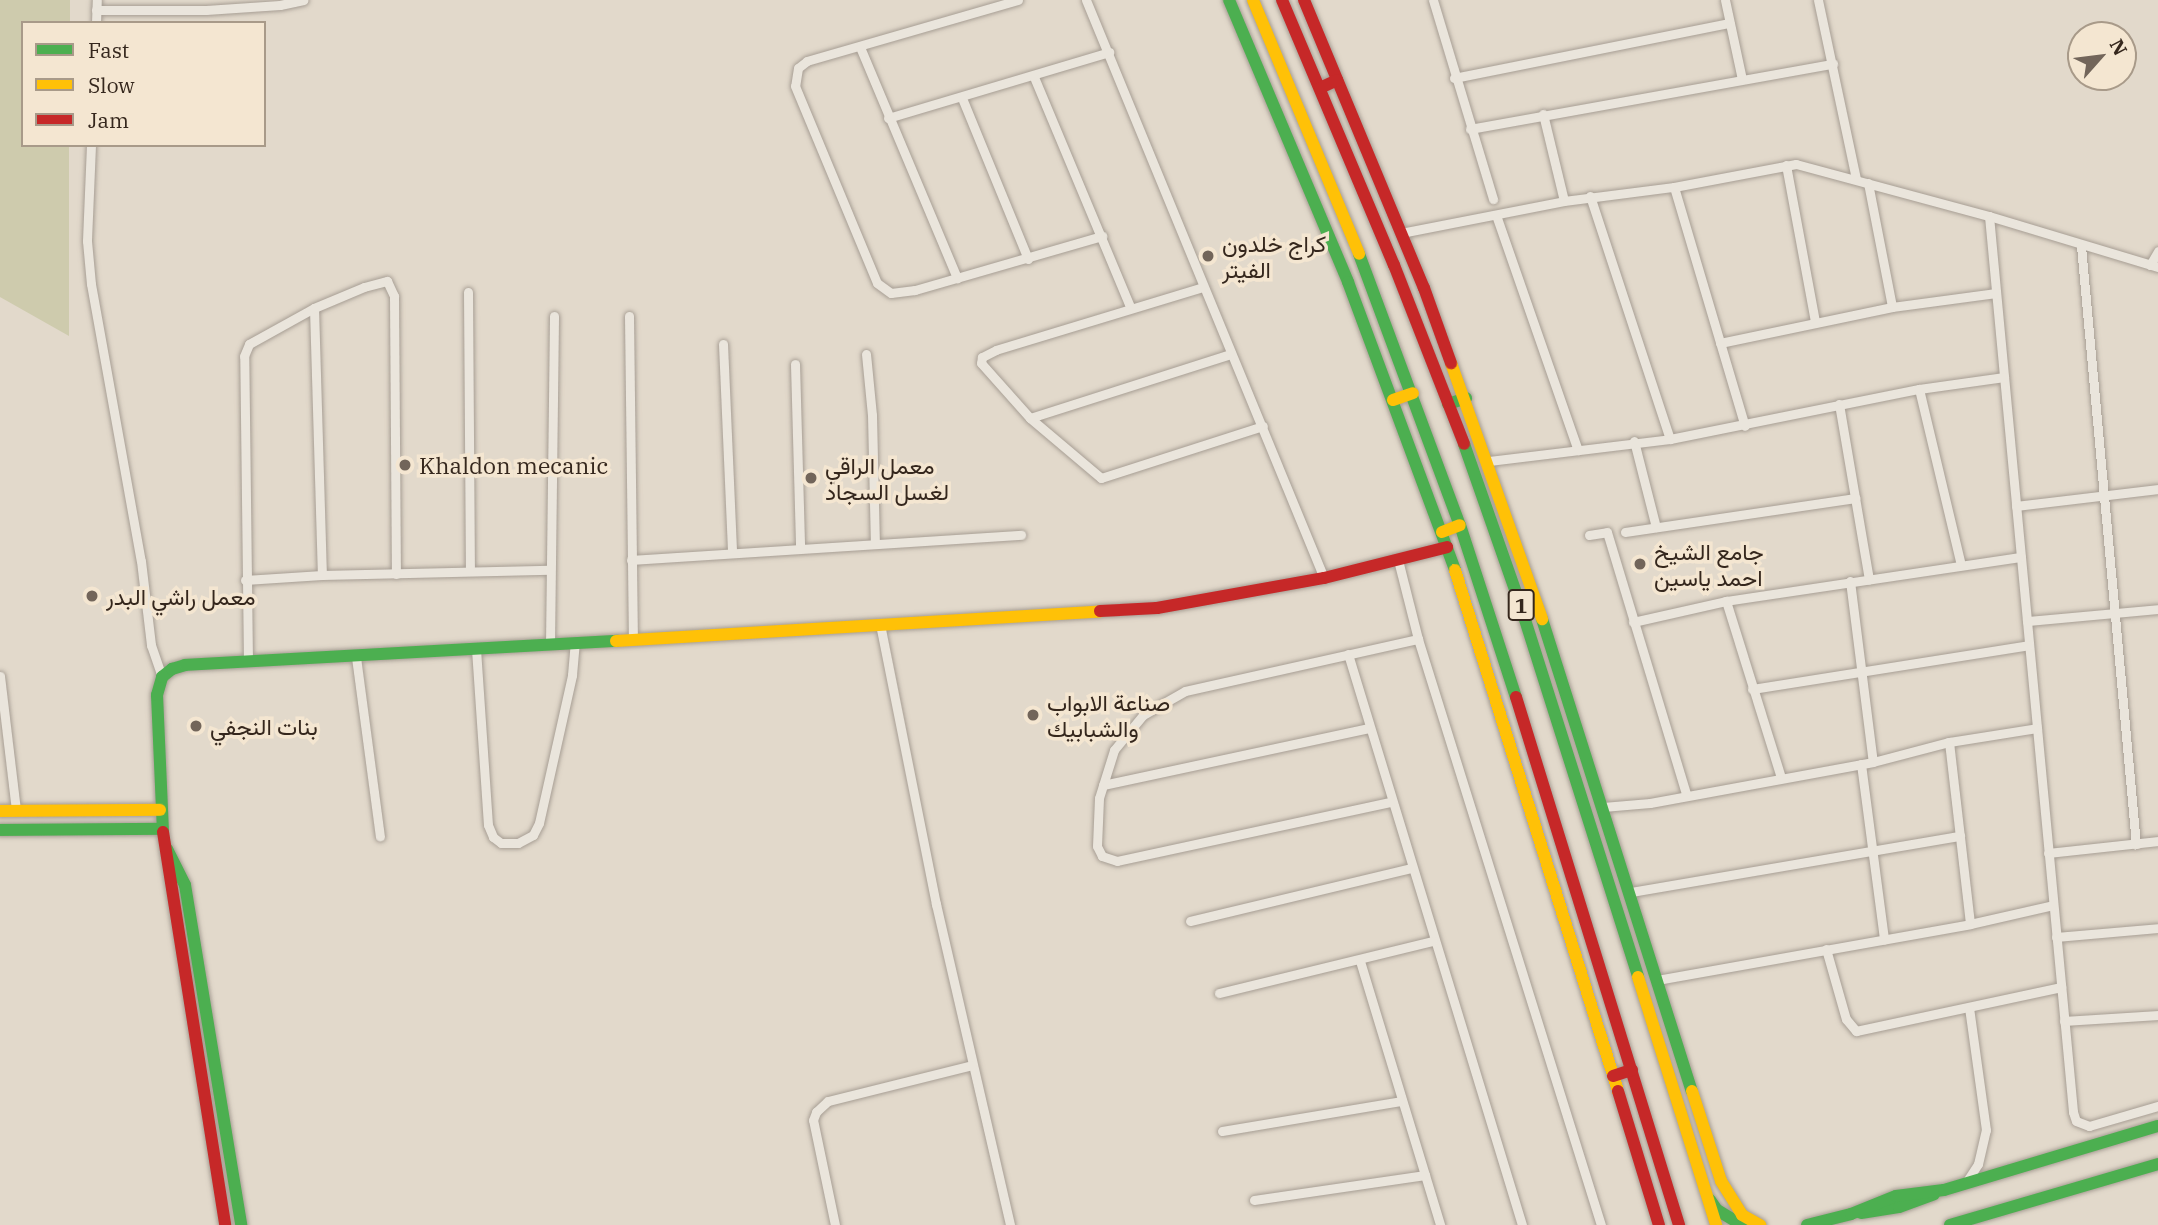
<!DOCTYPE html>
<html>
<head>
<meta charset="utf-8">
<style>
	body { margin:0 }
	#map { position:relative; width:2158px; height:1225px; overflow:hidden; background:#e2d9cb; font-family:"IBM Plex Serif",Vazirmatn,serif }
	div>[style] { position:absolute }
	.cemetery>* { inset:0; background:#cecbad }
	.roads { filter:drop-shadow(0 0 2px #a79e94) drop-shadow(0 0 2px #a79e94) }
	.street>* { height:9px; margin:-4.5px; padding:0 4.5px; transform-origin:4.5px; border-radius:4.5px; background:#eae5dc }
	.fast>* { height:12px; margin:-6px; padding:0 6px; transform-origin:6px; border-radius:6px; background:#4caf50 }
	.slow>* { height:12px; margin:-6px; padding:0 6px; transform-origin:6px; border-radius:6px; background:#ffc107 }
	.jam>* { height:12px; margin:-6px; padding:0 6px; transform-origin:6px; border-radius:6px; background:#c62828 }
	.dots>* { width:19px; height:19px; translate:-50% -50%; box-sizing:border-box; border:4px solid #f4e6d1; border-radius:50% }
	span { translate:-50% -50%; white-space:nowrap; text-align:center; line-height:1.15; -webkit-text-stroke:7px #f4e6d1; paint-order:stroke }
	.shield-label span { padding:2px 5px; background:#f4e6d1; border:2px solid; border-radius:5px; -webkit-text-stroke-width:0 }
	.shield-label { font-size:21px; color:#35271d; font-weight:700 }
	.poi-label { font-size:23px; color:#35271d }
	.left { translate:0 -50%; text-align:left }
	.legend { position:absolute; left:21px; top:21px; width:245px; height:126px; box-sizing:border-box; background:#f4e6d1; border:2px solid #a89a89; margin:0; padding:9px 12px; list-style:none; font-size:21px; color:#35271d }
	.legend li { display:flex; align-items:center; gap:14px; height:35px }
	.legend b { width:35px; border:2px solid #a89a89 }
	.north { position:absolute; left:2067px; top:21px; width:70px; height:70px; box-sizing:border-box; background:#f4e6d1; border:2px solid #a89a89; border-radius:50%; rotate:62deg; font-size:19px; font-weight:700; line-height:28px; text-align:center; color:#35271d }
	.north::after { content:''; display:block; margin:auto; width:24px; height:32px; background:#72655a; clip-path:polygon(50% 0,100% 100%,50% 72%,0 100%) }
</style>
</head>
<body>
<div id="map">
	<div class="cemetery">
		<i style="clip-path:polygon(0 0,70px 0,70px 23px,23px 23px,23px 145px,69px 145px,69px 336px,0 297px)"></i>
	</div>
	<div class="roads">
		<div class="street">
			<i style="left:1018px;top:0;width:220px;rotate:163.9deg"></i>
			<i style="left:807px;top:61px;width:11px;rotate:142deg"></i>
			<i style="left:798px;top:68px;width:18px;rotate:99deg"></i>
			<i style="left:795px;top:86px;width:213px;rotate:67.4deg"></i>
			<i style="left:877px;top:283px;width:17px;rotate:36deg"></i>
			<i style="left:891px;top:293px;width:24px;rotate:-7deg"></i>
			<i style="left:915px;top:290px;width:195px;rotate:-16.1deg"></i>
			<i style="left:1086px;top:0;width:625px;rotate:67.62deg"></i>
			<i style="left:1433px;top:0;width:208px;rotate:73.2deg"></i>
			<i style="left:1725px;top:0;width:81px;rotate:77.9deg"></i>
			<i style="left:1818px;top:0;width:183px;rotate:78deg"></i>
			<i style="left:96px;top:10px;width:110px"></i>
			<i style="left:206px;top:10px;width:74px;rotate:-3.9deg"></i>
			<i style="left:280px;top:5px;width:24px;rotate:-12deg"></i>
			<i style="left:96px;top:23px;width:23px;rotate:-88deg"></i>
			<i style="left:860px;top:47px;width:251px;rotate:67.2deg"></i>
			<i style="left:1034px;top:77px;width:249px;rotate:67.3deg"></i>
			<i style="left:1454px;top:78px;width:281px;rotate:-11.3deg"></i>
			<i style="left:962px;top:98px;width:174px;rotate:67.7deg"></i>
			<i style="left:1543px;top:114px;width:89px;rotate:76.4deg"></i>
			<i style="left:888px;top:118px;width:231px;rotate:-16.6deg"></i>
			<i style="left:1470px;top:129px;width:369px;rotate:-10.2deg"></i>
			<i style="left:91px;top:145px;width:96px;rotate:92.4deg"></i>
			<i style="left:87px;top:241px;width:43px;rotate:84.7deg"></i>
			<i style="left:91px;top:284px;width:281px;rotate:79.8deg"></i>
			<i style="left:141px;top:561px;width:85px;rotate:83.2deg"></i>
			<i style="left:151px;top:645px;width:34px;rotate:71deg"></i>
			<i style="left:1786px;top:165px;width:159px;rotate:79.5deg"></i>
			<i style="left:1868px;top:183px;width:126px;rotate:79deg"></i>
			<i style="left:1674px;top:187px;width:249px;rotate:73.5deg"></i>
			<i style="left:1590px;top:196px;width:256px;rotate:71.8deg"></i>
			<i style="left:1496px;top:215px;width:249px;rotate:70.8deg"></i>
			<i style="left:1989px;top:216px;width:900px;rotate:84.64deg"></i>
			<i style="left:2073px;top:1112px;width:9px;rotate:72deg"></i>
			<i style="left:2076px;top:1121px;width:14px;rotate:21deg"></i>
			<i style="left:2089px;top:1126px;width:72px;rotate:-16.2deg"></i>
			<i style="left:1401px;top:233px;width:166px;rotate:-11.1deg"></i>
			<i style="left:1564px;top:201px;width:111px;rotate:-7.3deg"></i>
			<i style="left:1674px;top:187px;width:124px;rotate:-10.7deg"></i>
			<i style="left:1796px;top:164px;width:200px;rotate:15.1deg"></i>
			<i style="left:1989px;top:216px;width:177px;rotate:16.8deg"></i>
			<i style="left:2081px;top:246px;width:601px;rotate:84.75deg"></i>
			<i style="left:2150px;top:265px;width:16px;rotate:-60deg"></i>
			<i style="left:1203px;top:287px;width:216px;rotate:163.1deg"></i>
			<i style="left:996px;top:350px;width:16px;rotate:153deg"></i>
			<i style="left:982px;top:357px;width:6px;rotate:99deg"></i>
			<i style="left:981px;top:363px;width:74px;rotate:48.3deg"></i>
			<i style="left:1030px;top:418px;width:93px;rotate:40.2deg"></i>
			<i style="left:1101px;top:478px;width:170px;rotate:-17.8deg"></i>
			<i style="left:468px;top:292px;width:278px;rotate:89.6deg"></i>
			<i style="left:314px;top:308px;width:267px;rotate:88.3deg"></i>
			<i style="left:629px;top:316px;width:323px;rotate:89.3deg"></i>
			<i style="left:1720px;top:343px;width:176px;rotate:-11.8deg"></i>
			<i style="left:1892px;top:307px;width:105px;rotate:-7.7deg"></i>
			<i style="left:723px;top:344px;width:209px;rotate:87.5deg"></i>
			<i style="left:866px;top:354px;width:61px;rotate:84.4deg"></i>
			<i style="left:872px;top:415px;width:129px;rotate:88.7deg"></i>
			<i style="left:795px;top:364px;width:184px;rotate:88.4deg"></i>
			<i style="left:1919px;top:389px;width:181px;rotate:76.6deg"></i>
			<i style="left:1839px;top:404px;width:178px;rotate:80.3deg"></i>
			<i style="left:1030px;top:418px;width:211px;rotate:-17.7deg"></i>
			<i style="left:1634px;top:441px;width:89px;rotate:75.7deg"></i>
			<i style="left:1489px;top:461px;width:182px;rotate:-6.9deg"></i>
			<i style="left:1670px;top:439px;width:254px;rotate:-11.4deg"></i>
			<i style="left:1919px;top:389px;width:86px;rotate:-8deg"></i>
			<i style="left:2016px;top:506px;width:143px;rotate:-6.8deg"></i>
			<i style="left:1625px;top:532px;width:233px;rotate:-8.4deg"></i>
			<i style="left:1589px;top:535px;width:18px;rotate:-9deg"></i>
			<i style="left:1607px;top:532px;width:274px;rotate:73.2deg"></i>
			<i style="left:631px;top:560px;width:391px;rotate:-3.7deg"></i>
			<i style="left:1398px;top:560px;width:81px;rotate:75.8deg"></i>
			<i style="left:1418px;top:639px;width:614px;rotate:72.66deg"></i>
			<i style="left:245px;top:580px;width:77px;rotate:-3.7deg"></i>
			<i style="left:322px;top:575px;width:228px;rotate:-1.3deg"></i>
			<i style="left:1850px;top:581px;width:182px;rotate:82.8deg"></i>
			<i style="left:1726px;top:601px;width:185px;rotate:72.7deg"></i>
			<i style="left:2027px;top:621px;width:132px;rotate:-5.2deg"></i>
			<i style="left:1633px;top:622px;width:95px;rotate:-12.7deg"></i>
			<i style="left:1726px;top:601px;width:298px;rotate:-8.5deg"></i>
			<i style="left:880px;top:624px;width:286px;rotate:78.7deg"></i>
			<i style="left:936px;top:904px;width:329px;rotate:77deg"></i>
			<i style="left:550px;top:645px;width:329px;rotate:-89.3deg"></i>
			<i style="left:476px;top:649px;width:176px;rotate:86.1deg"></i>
			<i style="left:488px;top:825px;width:13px;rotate:67deg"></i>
			<i style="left:493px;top:837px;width:10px;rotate:37deg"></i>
			<i style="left:501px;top:843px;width:17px"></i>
			<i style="left:518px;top:843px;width:17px;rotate:-28deg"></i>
			<i style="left:533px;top:835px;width:13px;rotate:-63deg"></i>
			<i style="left:539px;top:823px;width:152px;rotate:-77.4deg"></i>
			<i style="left:572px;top:675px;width:32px;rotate:-85deg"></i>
			<i style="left:1348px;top:654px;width:597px;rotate:73.05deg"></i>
			<i style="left:356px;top:657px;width:181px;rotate:82.4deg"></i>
			<i style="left:248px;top:662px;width:306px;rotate:-90.7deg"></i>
			<i style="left:244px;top:356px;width:13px;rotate:-67deg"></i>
			<i style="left:249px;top:344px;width:74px;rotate:-29deg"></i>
			<i style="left:314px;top:308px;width:54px;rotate:-22.8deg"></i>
			<i style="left:364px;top:287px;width:24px;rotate:-15deg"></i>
			<i style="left:387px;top:281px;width:17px;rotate:65deg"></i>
			<i style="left:394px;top:296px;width:278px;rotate:89.6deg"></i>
			<i style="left:0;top:676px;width:135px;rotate:83.2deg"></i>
			<i style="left:1752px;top:689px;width:280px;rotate:-9deg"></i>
			<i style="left:1949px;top:742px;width:183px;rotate:83.4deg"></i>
			<i style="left:1861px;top:764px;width:177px;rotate:82.5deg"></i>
			<i style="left:1103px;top:785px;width:272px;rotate:-12.1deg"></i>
			<i style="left:1390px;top:802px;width:279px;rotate:167.8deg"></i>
			<i style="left:1117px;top:861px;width:16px;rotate:-162deg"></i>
			<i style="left:1102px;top:856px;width:11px;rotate:-117deg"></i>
			<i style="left:1097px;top:846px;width:48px;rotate:-87.6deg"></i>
			<i style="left:1099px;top:798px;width:50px;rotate:-72.6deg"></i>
			<i style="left:1114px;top:750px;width:45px;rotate:-50.4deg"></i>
			<i style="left:1143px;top:715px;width:48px;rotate:-29.7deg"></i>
			<i style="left:1185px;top:691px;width:239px;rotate:-12.6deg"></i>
			<i style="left:1603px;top:807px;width:47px;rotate:-4.9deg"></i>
			<i style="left:1650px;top:803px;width:227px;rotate:-10.4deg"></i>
			<i style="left:1873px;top:762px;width:79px;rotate:-14.7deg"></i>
			<i style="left:1949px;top:742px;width:89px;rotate:-9deg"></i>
			<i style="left:2048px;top:853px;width:111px;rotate:-6.2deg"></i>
			<i style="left:1631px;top:892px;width:334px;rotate:-9.7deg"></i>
			<i style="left:1190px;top:921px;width:227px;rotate:-13.5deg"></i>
			<i style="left:2056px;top:937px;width:102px;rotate:-5deg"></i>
			<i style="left:1826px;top:949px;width:73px;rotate:74.1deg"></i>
			<i style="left:1846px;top:1019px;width:16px;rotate:50deg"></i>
			<i style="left:1856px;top:1031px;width:210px;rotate:-12.1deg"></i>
			<i style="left:1360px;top:961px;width:276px;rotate:73.1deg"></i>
			<i style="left:1657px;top:980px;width:318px;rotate:-10.1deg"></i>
			<i style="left:1970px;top:924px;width:85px;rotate:-12.9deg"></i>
			<i style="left:1219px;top:993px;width:220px;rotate:-13.7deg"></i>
			<i style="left:2064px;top:1021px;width:94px;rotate:-3.7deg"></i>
			<i style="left:1222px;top:1131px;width:181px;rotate:-9.5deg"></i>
			<i style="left:1965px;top:1184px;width:24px;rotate:-57deg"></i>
			<i style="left:1978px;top:1164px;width:35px;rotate:-77deg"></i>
			<i style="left:1986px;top:1130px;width:123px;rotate:-97.9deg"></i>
			<i style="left:1254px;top:1200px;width:173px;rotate:-8.3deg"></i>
			<i style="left:835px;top:1225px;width:107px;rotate:-101.8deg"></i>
			<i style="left:813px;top:1120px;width:9px;rotate:-69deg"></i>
			<i style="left:816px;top:1112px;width:16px;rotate:-43deg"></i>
			<i style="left:828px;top:1101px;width:148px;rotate:-14deg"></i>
		</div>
		<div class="fast">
			<i style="left:1229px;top:0;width:306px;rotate:67.1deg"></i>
			<i style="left:1348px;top:282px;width:307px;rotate:69.6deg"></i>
			<i style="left:1359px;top:254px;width:289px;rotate:69.6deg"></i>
			<i style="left:1460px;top:525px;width:181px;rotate:72deg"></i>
			<i style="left:1448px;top:404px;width:19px;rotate:-18deg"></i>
			<i style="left:1464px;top:444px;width:170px;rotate:70.7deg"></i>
			<i style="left:1520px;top:604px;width:391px;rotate:72.4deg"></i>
			<i style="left:1542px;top:619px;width:495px;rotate:72.4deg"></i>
			<i style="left:0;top:830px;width:162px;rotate:-0.4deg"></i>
			<i style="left:163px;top:832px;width:137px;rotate:-92.5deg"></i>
			<i style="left:157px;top:695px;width:19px;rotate:-74deg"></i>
			<i style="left:162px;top:677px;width:13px;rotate:-39deg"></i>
			<i style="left:172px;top:669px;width:14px;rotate:-17deg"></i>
			<i style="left:185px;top:665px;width:432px;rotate:-3.2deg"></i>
			<i style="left:167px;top:849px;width:40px;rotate:63.4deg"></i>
			<i style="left:185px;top:885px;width:345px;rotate:80.6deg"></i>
			<i style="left:1710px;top:1200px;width:12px;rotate:55deg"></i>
			<i style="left:1717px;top:1210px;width:29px;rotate:31deg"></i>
			<i style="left:1861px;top:1213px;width:38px;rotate:-9deg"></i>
			<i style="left:1899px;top:1207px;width:37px;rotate:-20deg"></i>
			<i style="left:1807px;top:1225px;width:45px;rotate:-14deg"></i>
			<i style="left:1851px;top:1214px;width:48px;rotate:-21.8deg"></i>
			<i style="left:1896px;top:1196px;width:48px;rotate:-7.1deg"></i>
			<i style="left:1944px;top:1190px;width:223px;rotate:-16.7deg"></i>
			<i style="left:1950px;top:1225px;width:217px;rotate:-16.3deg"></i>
		</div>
		<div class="slow">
			<i style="left:1253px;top:0;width:275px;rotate:67.3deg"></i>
			<i style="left:1451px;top:363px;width:272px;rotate:70.4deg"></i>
			<i style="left:1393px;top:400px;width:21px;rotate:-19deg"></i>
			<i style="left:1442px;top:532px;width:19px;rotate:-21deg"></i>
			<i style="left:1455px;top:570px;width:546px;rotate:72.63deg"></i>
			<i style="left:616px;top:641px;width:485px;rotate:-3.5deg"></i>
			<i style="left:0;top:811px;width:160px;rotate:-0.4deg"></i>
			<i style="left:1638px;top:977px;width:260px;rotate:72.5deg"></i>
			<i style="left:1692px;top:1091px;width:95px;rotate:72.1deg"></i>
			<i style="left:1721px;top:1181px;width:40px;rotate:58deg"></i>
			<i style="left:1742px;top:1215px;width:21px;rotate:29deg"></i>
		</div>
		<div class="jam">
			<i style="left:1282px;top:0;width:288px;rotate:67.1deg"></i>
			<i style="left:1394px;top:265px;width:192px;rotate:68.6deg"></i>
			<i style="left:1304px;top:0;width:312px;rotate:67.4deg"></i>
			<i style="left:1424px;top:288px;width:80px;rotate:70.2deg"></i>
			<i style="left:1320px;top:88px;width:19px;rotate:-25deg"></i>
			<i style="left:1100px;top:611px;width:57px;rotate:-3deg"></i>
			<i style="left:1157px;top:608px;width:170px;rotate:-10.2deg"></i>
			<i style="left:1324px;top:578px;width:127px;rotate:-14.1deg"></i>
			<i style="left:1516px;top:697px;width:553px;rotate:72.84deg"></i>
			<i style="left:163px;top:832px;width:398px;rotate:81deg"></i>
			<i style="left:1613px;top:1076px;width:20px;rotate:-18deg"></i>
			<i style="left:1618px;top:1091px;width:140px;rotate:73deg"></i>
		</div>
	</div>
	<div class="dots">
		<i style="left:1208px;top:256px;background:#72655a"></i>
		<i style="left:405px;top:465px;background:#72655a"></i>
		<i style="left:811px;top:478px;background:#72655a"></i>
		<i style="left:1640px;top:564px;background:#72655a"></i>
		<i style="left:92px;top:596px;background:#72655a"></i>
		<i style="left:1033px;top:715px;background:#72655a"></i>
		<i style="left:196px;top:726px;background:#72655a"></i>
	</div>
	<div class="shield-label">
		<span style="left:1521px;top:605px">1</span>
	</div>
	<div class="poi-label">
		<span class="left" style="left:1222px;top:256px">كراج خلدون<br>الفيتر</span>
		<span class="left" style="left:419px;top:465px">Khaldon mecanic</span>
		<span class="left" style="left:825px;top:478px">معمل الراقي<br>لغسل السجاد</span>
		<span class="left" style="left:1654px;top:564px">جامع الشيخ<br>احمد ياسين</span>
		<span class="left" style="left:106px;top:596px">معمل راشي البدر</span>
		<span class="left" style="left:1047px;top:715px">صناعة الابواب<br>والشبابيك</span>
		<span class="left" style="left:210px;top:726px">بنات النجفي</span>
	</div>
	<ul class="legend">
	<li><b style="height:9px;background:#4caf50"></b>Fast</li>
	<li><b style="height:9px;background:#ffc107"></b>Slow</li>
	<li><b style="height:9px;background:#c62828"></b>Jam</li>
	</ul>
	<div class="north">N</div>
</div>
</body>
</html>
